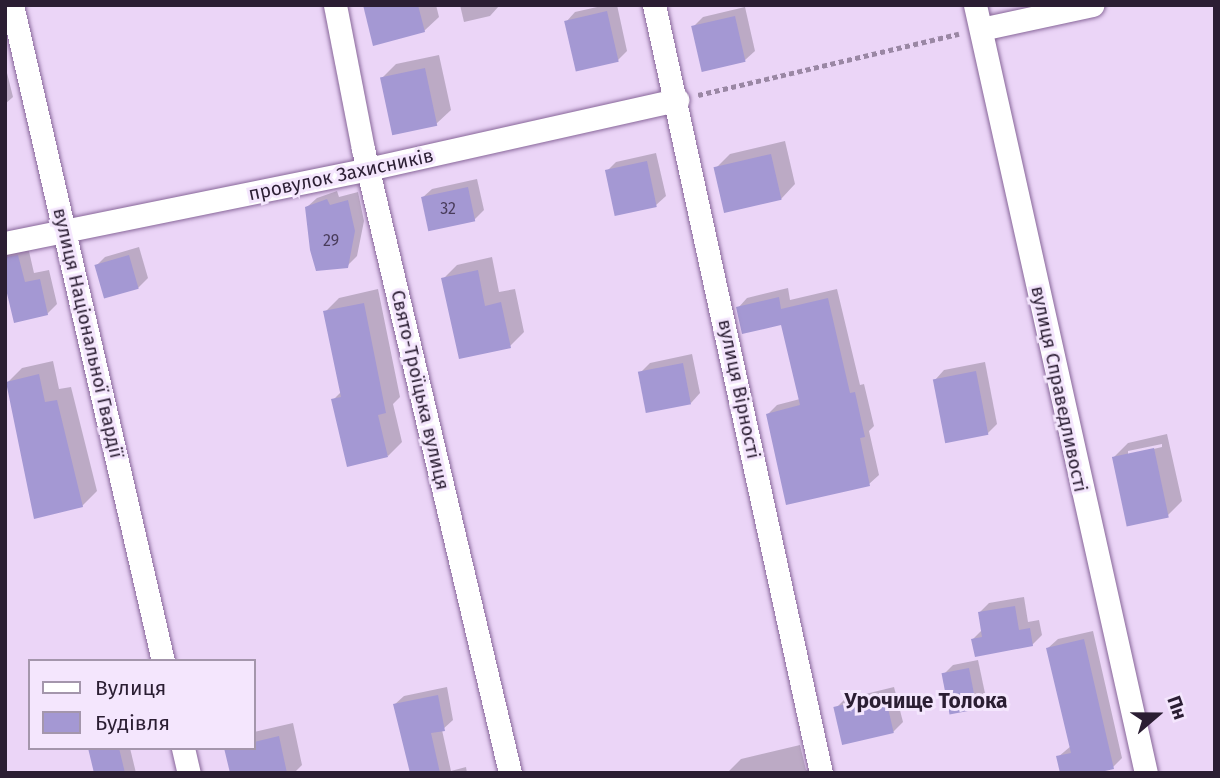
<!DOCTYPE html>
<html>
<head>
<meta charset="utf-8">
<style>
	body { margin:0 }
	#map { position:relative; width:1220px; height:778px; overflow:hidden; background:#ebd5f7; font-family:"Fira Sans",sans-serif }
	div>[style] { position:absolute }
	.shadow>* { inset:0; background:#0003 }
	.building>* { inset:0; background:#a498d3; transform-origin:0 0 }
	.path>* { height:4.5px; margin-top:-2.25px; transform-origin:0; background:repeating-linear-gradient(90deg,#9a87a4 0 5px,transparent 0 8.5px) }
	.roads { filter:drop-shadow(0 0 2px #876699) drop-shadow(0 0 2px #876699) }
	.minor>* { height:23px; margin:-11.5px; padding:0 11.5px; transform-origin:11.5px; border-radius:11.5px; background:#fff }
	span { translate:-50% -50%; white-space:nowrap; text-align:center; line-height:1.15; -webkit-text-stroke:6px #f4e6fd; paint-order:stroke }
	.number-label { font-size:16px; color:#493c5b }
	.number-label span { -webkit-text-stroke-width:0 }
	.street-label { font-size:19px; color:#2b1e33 }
	.neighbourhood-label { font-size:21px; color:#2b1e33; font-weight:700 }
	.frame { position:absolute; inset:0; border:7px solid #2b1e33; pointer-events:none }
	.legend { position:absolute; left:28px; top:659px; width:228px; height:91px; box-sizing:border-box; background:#f4e6fd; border:2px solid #a496ac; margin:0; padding:9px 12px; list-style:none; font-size:21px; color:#2b1e33 }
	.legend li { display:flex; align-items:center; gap:14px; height:35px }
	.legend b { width:35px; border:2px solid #a496ac }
	.north { position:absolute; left:1122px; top:680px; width:70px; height:70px; -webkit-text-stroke:5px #f4e6fd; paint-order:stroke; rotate:70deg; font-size:19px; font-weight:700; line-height:28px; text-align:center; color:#2b1e33 }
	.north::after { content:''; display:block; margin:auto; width:24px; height:32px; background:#2b1e33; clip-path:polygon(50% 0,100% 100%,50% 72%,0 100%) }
</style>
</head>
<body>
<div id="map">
	<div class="shadow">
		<i style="clip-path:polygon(365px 5px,436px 5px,439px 17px,424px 31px)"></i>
		<i style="clip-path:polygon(460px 5px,499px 5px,499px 6px,490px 16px,464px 22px)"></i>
		<i style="clip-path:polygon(606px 5px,617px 5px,627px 51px,618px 60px,566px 22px,575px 12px)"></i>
		<i style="clip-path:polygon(745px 7px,755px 51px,745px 60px,693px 27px,703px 17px)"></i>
		<i style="clip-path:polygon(439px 55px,451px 110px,436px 124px,382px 78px,396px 64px)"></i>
		<i style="clip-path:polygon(5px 65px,13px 97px,5px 104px)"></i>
		<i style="clip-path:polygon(785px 141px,795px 184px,781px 199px,716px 168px,730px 154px)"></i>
		<i style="clip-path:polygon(656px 153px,666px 196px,656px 205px,607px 171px,616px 162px)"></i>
		<i style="clip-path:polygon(477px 179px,484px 210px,474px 220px,422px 198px,432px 189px)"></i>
		<i style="clip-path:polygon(337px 191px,339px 197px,358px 192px,364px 221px,357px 256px,347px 266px,307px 207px,317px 198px)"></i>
		<i style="clip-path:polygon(28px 247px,34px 273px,49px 270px,57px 304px,47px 314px,5px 277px,5px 257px,11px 251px)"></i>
		<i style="clip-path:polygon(139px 247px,148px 278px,138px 288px,96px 266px,105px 257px)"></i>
		<i style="clip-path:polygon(492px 257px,499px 292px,515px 289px,524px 332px,510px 346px,443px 279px,457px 265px)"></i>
		<i style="clip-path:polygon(788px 288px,790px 300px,837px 289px,860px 385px,864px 384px,874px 426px,869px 431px,879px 475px,869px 484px,768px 414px,777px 405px,800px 399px,782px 323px,738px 308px,747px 298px)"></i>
		<i style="clip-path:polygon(378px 289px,400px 397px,393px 404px,402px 442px,388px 456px,333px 400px,342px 391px,325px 312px,339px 298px)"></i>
		<i style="clip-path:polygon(692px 354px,700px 393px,691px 403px,640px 373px,650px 363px)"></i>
		<i style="clip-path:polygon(53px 361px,59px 389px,71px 387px,97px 491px,82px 506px,8px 382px,22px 368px)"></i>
		<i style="clip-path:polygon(985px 362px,997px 424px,988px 433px,935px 380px,944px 370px)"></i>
		<i style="clip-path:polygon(evenodd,1167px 434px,1182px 501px,1168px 515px,1114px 457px,1128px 443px,1167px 434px,1162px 444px,1162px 447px,1128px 455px,1128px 451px,1162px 444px)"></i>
		<i style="clip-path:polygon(1024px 597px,1028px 622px,1039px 620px,1042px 635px,1032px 645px,973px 639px,982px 630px,979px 613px,989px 603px)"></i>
		<i style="clip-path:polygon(1093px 631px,1122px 758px,1113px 767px,1058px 757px,1071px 746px,1048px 648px,1058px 639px)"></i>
		<i style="clip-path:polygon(978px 660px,986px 698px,976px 707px,944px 674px,953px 665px)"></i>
		<i style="clip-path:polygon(447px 687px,453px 720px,442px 730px,451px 771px,466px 767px,467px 773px,411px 773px,394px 705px,404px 696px)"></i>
		<i style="clip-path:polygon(894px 687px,903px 722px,893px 732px,836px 708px,845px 699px)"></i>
		<i style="clip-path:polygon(293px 723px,302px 765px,294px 773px,232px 773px,254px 748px,254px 732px)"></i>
		<i style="clip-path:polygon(800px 745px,806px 770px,815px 767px,816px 773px,727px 773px,741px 759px)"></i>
		<i style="clip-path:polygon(92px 748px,130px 748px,136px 773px,95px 773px)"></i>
	</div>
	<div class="building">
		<i style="clip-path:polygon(363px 5px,418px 5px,425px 32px,373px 46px)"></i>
		<i style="left:607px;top:11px;width:52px;height:44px;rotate:77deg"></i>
		<i style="left:735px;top:16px;width:47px;height:45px;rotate:77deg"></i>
		<i style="left:425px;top:68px;width:59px;height:46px;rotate:78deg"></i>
		<i style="left:771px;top:154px;width:47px;height:59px;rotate:77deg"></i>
		<i style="left:647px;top:161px;width:47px;height:43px;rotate:78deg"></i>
		<i style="left:468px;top:187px;width:35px;height:48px;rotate:78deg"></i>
		<i style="clip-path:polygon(327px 199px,330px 205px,348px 200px,355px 231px,348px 268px,316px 271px,310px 250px,305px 207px)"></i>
		<i style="clip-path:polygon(18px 255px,25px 282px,40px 279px,48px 315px,14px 323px,5px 285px,5px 257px)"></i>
		<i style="left:129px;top:255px;width:35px;height:36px;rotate:74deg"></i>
		<i style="clip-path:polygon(478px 270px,485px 306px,501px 302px,511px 348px,459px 359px,441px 278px)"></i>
		<i style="clip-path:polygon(779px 297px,781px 309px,828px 298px,850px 393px,855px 392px,865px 437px,860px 438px,870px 486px,786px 505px,766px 414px,800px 405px,781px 325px,742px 334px,736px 307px)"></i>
		<i style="clip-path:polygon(364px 303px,386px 413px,378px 415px,388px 457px,347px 467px,331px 399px,341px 397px,323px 311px)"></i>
		<i style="left:683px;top:363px;width:42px;height:46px;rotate:79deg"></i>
		<i style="left:976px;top:371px;width:65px;height:44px;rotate:79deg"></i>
		<i style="clip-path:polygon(39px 374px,45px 402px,57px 400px,83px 507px,34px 519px,6px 382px)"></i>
		<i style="left:1154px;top:448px;width:71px;height:43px;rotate:78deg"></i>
		<i style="clip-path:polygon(1015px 606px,1019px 630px,1030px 628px,1033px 646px,975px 657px,971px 639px,982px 637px,978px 612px)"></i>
		<i style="clip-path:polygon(1084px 639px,1114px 769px,1096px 773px,1060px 773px,1056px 756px,1071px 753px,1046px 648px)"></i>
		<i style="left:969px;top:668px;width:42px;height:28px;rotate:79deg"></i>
		<i style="clip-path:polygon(438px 695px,445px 731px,431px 733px,440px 773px,410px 773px,393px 704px)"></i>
		<i style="left:885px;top:695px;width:39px;height:53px;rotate:77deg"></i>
		<i style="clip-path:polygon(279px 736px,287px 773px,230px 773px,224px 748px,254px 748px,254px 742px)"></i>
		<i style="clip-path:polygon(88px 748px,119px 748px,125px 773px,94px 773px)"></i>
	</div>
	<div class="path">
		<i style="left:698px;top:95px;width:268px;rotate:-13.2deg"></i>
	</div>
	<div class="roads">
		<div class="minor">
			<i style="left:12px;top:5px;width:673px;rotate:77.04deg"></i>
			<i style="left:335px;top:5px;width:147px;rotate:79deg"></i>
			<i style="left:363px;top:149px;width:641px;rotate:76.74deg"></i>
			<i style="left:654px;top:5px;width:786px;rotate:77.73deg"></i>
			<i style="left:975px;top:5px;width:787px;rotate:77.45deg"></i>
			<i style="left:981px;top:29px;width:114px;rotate:-12.2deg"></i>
			<i style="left:5px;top:243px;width:370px;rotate:-11.5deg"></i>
			<i style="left:368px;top:169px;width:317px;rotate:-12.6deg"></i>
			<i style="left:183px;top:748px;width:26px;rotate:77deg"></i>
		</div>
	</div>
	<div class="number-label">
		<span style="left:448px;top:209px">32</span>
		<span style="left:331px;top:241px">29</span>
	</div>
	<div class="street-label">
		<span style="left:341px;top:175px;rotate:-12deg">провулок Захисників</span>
		<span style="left:88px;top:333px;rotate:77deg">вулиця Національної Гвардії</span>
		<span style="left:739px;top:389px;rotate:78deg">вулиця Вірності</span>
		<span style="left:1059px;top:389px;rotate:78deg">вулиця Справедливості</span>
		<span style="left:420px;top:390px;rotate:77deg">Свято-Троїцька вулиця</span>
	</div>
	<div class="neighbourhood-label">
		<span style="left:926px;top:701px">Урочище Толока</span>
	</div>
	<div class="frame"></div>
	<ul class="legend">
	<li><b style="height:9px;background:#fff"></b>Вулиця</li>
	<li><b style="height:19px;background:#a498d3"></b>Будівля</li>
	</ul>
	<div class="north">Пн</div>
</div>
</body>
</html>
